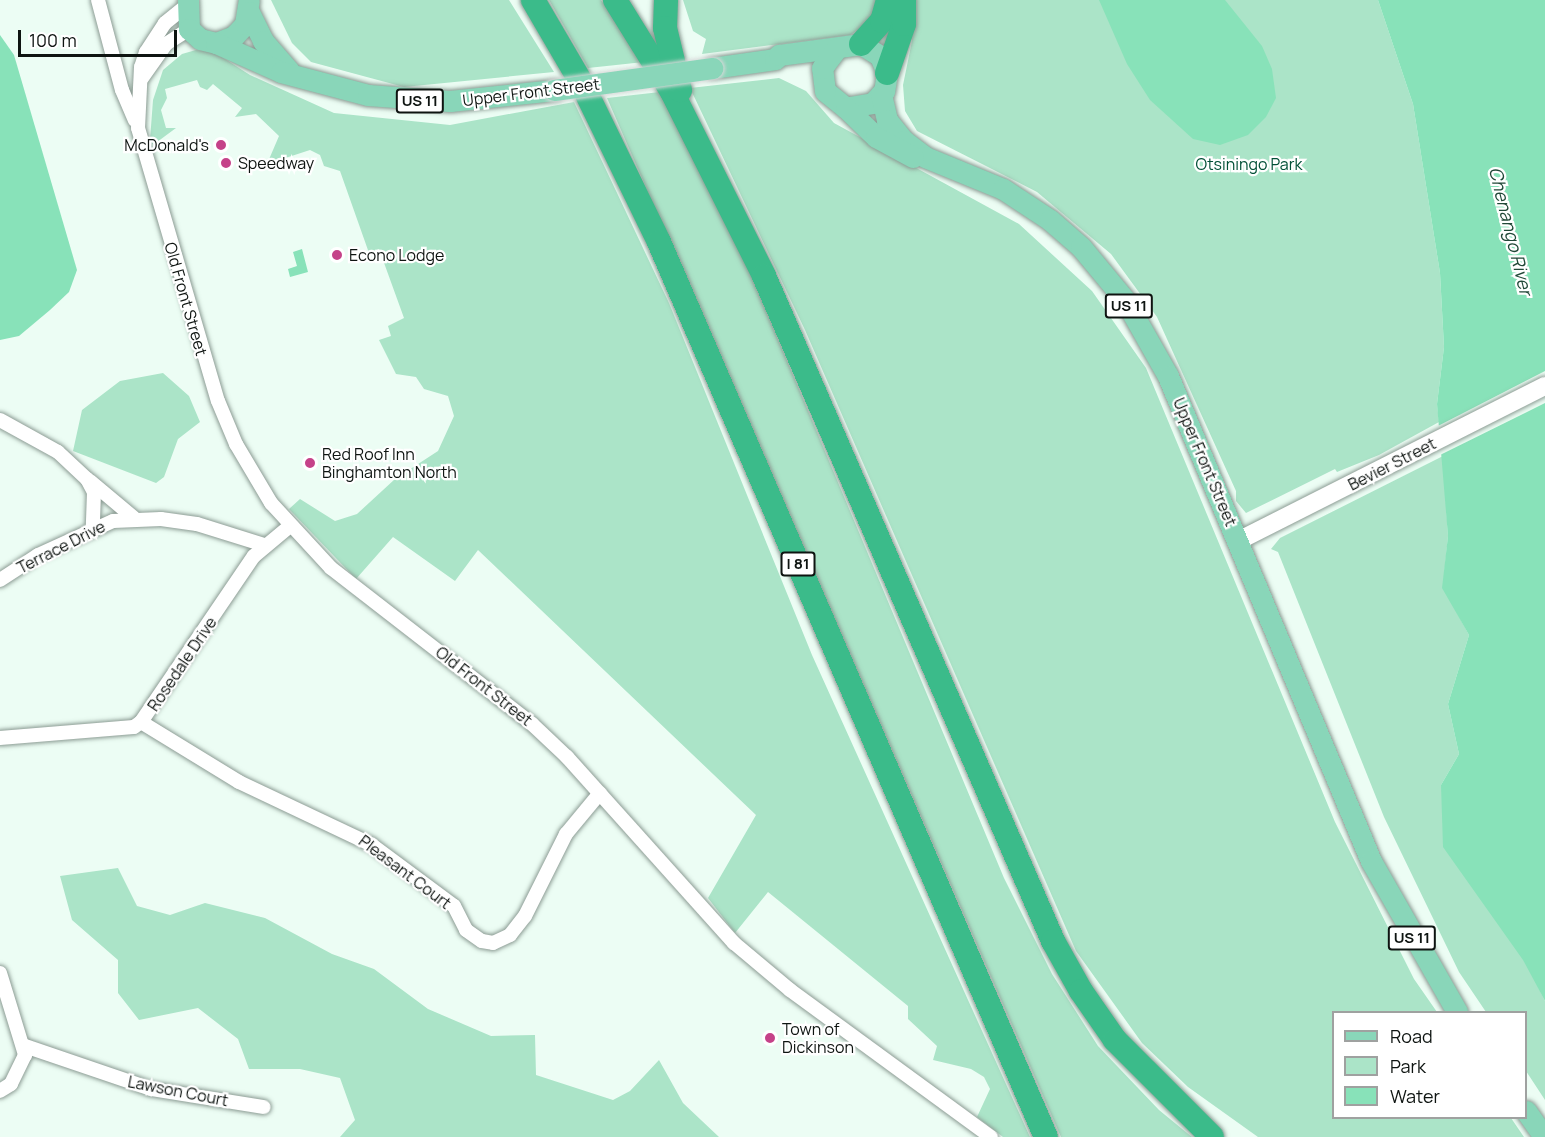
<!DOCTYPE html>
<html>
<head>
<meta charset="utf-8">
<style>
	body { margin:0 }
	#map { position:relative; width:1545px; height:1137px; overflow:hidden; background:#ecfdf4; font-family:Manrope,sans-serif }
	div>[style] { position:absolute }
	.green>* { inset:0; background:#abe4c8 }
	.water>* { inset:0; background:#88e2b9 }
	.pier>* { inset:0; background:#ecfdf4 }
	.roads { filter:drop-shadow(0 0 2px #8c9c94) drop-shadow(0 0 2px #8c9c94) }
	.minor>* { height:14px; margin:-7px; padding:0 7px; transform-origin:7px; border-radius:7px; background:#fff }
	.secondary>* { height:18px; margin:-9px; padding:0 9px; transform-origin:9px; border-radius:9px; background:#fff }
	.primary>* { height:21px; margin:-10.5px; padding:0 10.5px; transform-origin:10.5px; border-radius:10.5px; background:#89d6b9 }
	.motorway>* { height:24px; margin:-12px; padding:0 12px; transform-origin:12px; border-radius:12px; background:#3bbb8a }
	.bridges { filter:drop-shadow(0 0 2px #d8d9d9) drop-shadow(0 0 2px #d8d9d9) }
	.primary-bridge>* { height:21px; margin:-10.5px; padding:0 10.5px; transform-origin:10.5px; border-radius:10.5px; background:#89d6b9 }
	.dots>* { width:16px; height:16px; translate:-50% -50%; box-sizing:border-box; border:3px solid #fff; border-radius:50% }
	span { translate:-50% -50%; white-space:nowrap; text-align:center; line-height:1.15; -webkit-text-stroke:4.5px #fff; paint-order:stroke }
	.shield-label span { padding:2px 4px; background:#fff; border:2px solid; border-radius:4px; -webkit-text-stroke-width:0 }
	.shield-label { font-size:15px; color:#0e1411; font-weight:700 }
	.street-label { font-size:16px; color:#0e1411 }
	.poi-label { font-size:16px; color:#0e1411 }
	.right { translate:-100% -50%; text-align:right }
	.left { translate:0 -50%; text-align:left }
	.park-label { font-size:16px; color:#025037 }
	.water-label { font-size:18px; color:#204837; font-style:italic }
	.legend { position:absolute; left:1332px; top:1011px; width:195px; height:108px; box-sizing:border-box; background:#fff; border:2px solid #9fa1a0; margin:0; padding:8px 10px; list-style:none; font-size:18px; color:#0e1411 }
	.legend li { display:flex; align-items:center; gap:12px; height:30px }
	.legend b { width:30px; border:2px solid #9fa1a0 }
	.scale { position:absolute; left:18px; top:30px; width:159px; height:27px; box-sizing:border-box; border:3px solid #0e1411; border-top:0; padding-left:8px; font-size:18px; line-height:21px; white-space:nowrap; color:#0e1411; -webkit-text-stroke:4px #fff; paint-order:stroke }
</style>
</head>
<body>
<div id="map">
	<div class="green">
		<i style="clip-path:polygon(271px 0,509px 0,554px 72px,404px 87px,311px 62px,292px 43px)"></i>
		<i style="clip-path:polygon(549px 0,601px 0,644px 62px,588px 68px)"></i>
		<i style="clip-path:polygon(683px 0,882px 0,871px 22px,850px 35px,702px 54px,706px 39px,693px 31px)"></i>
		<i style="clip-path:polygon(908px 0,1378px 0,1413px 104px,1440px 273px,1444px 347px,1437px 404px,1439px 422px,1379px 455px,1337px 472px,1335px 469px,1246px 513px,1236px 501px,1236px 491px,1157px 317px,1111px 254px,1037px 192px,917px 131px,905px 111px,903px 85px,912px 41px)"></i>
		<i style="clip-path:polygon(196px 50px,214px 52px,250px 75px,334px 113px,450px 125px,574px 102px,669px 303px,812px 655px,1030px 1137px,1003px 1137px,977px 1117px,990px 1089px,984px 1077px,971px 1069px,933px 1060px,937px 1046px,908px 1019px,908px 1006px,768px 892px,735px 933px,708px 898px,756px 815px,478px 550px,455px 581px,393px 537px,356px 579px,289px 509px,300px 499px,335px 521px,357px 514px,395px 479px,438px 451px,454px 416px,448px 396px,424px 389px,416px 377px,396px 374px,379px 340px,391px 336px,388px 326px,404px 318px,379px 249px,369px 253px,340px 171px,324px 166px,320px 155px,310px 150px,267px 164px,279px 136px,256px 114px,235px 117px,242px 108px,213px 84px,207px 90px,200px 87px,197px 80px,165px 89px,167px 98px,161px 110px,166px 128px,176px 128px,153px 145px,150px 140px,153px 100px,163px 70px,182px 54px)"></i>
		<i style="clip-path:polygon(779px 78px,806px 91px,834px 123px,1019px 224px,1092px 291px,1146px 368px,1335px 822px,1414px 979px,1437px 1012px,1334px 1012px,1334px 1118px,1511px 1118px,1524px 1137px,1258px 1137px,1188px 1087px,1142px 1043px,1076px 951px,805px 330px,690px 88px)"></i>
		<i style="clip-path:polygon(660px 92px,733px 232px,1004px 878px,1052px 974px,1098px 1046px,1159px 1110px,1192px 1137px,1061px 1137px,607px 98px)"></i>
		<i style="clip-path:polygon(163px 373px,189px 396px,200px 422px,178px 439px,164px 477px,156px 483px,73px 451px,82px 410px,120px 381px)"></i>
		<i style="clip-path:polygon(1443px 456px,1448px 536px,1443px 587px,1469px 635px,1448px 704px,1459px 754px,1441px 785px,1545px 1001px,1545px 1100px,1526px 1071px,1526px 1012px,1486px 1012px,1459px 972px,1384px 817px,1278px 552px,1271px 549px,1280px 538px)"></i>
		<i style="clip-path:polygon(118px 868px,137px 906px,170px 915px,205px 903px,265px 918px,332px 954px,374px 969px,428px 1009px,491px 1036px,535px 1035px,536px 1075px,613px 1100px,630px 1091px,659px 1060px,683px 1103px,719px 1137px,340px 1137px,355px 1120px,340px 1078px,300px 1069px,249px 1069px,238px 1039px,198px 1008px,139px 1020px,118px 993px,118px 960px,72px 920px,60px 876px)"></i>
	</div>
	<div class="water">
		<i style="clip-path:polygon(1099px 0,1225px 0,1262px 46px,1272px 69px,1276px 98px,1266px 117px,1248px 135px,1220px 145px,1193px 139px,1150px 100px,1127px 64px)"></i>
		<i style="clip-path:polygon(1378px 0,1545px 0,1545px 1001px,1523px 960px,1443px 847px,1441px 785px,1459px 754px,1448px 704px,1469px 635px,1442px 588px,1448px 536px,1437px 404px,1444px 347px,1440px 273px,1413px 104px)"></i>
		<i style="clip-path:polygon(0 35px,14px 55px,77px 270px,69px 292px,50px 310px,19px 336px,0 340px)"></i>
		<i style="clip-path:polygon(302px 249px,308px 272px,290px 277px,288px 269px,297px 266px,293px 252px)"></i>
	</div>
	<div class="pier">
		<i style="clip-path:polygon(1545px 371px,1545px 403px,1440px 455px,1436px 427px)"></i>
	</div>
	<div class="roads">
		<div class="minor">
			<i style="left:98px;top:0;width:93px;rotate:75.1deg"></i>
			<i style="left:122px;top:90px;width:33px;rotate:67deg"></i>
			<i style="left:186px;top:6px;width:27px;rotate:141deg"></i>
			<i style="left:165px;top:23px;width:35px;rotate:123deg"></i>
			<i style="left:146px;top:52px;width:16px;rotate:108deg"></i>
			<i style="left:141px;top:67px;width:61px;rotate:92.8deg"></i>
			<i style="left:138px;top:128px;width:284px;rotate:73.7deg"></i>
			<i style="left:218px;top:401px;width:47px;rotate:67.3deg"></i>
			<i style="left:236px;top:444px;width:69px;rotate:59.3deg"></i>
			<i style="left:271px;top:503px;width:88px;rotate:47.3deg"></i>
			<i style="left:331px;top:568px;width:254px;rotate:37.8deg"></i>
			<i style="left:532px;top:724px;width:48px;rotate:43.3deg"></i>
			<i style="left:567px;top:757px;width:250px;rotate:48.1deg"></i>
			<i style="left:734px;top:943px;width:73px;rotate:40deg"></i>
			<i style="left:790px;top:990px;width:249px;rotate:36.2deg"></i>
			<i style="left:142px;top:78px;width:42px;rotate:-54.8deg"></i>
			<i style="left:166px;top:44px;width:27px;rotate:-33deg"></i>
			<i style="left:0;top:420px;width:66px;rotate:28.9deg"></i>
			<i style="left:58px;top:452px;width:40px;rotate:43deg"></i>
			<i style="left:87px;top:479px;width:15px;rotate:62deg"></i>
			<i style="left:94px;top:492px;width:35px;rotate:92deg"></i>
			<i style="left:90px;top:481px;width:57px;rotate:40.1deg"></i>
			<i style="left:0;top:580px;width:45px;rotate:-33.3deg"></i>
			<i style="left:38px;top:555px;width:82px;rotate:-24.4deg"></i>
			<i style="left:113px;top:521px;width:48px;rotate:-2.4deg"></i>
			<i style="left:161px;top:519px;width:36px;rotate:8deg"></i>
			<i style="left:197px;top:524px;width:70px;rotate:17.4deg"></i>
			<i style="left:141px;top:722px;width:115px;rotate:31.5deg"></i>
			<i style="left:239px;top:782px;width:147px;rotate:25.3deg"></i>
			<i style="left:372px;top:845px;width:102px;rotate:36.6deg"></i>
			<i style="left:454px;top:906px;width:27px;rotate:63deg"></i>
			<i style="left:466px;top:930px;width:19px;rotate:35deg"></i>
			<i style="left:482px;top:941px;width:11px;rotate:10deg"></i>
			<i style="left:493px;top:943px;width:19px;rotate:-25deg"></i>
			<i style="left:510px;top:935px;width:24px;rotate:-52deg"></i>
			<i style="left:525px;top:916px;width:92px;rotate:-63.4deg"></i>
			<i style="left:566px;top:834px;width:53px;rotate:-50.3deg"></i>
			<i style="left:0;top:738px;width:134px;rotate:-4.7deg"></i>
			<i style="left:134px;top:727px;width:9px;rotate:-36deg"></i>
			<i style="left:141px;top:722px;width:201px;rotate:-55.8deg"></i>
			<i style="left:254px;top:556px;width:47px;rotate:-39.8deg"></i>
			<i style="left:0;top:973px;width:86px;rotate:73deg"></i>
			<i style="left:25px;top:1055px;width:32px;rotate:116deg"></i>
			<i style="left:11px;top:1084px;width:13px;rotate:148deg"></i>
			<i style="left:25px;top:1046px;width:133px;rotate:18.8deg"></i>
			<i style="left:151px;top:1089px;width:114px;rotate:9.1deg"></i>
		</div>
		<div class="secondary">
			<i style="left:1238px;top:541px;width:344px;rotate:-26.8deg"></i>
		</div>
		<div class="primary">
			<i style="left:188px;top:0;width:29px;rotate:88deg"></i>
			<i style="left:189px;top:29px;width:15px;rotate:42deg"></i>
			<i style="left:200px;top:39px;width:16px;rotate:14deg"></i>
			<i style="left:216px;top:43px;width:19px;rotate:-21deg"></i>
			<i style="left:234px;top:36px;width:16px;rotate:-47deg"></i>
			<i style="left:245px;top:24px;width:24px;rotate:-81deg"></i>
			<i style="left:249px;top:12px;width:32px;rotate:64deg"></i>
			<i style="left:263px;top:41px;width:40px;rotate:49deg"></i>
			<i style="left:216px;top:43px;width:71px;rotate:24deg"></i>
			<i style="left:281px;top:72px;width:90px;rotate:14.8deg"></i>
			<i style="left:368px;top:95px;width:82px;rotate:4.2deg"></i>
			<i style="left:450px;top:101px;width:105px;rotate:-6deg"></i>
			<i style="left:712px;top:68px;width:64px;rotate:-8.1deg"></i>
			<i style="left:775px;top:59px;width:6px;rotate:-45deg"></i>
			<i style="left:779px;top:55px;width:83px;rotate:-7.6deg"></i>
			<i style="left:861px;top:44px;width:22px;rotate:32deg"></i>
			<i style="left:880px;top:56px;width:18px;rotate:68deg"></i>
			<i style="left:887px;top:73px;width:18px;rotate:99deg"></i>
			<i style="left:884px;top:91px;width:16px;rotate:133deg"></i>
			<i style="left:873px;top:103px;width:27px;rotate:170deg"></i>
			<i style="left:846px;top:108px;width:27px;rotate:-141deg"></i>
			<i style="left:825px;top:91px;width:23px;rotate:-97deg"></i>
			<i style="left:822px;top:68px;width:25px;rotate:-53deg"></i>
			<i style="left:881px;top:94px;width:27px;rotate:77deg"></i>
			<i style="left:887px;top:120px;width:27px;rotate:51deg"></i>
			<i style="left:904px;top:141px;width:26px;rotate:37deg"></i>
			<i style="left:925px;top:157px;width:84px;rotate:22.3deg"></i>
			<i style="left:1003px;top:189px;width:56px;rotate:33.4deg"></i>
			<i style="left:1050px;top:220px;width:41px;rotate:41.1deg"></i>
			<i style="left:1081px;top:247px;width:69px;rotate:50.3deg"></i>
			<i style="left:1125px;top:300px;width:87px;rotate:60.5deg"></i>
			<i style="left:1168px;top:376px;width:526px;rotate:67.29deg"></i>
			<i style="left:1371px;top:861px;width:174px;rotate:60.3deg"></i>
			<i style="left:846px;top:108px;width:42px;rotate:44deg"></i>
			<i style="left:876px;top:137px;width:42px;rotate:28.4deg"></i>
			<i style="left:1526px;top:1111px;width:32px;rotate:55deg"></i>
		</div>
		<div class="motorway">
			<i style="left:533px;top:0;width:97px;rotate:59.7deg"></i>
			<i style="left:582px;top:84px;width:176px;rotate:64deg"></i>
			<i style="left:659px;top:242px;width:975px;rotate:66.62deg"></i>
			<i style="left:615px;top:0;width:108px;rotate:58.2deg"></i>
			<i style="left:672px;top:92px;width:206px;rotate:63.4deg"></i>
			<i style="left:764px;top:276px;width:725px;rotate:66.51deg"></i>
			<i style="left:1053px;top:941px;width:57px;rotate:60.8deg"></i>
			<i style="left:1081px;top:991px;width:60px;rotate:55.2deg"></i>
			<i style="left:1115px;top:1040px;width:137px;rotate:45deg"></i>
			<i style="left:666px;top:0;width:28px;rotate:92deg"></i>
			<i style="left:665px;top:28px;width:64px;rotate:76.4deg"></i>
			<i style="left:861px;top:44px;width:31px;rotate:-48deg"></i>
			<i style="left:882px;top:21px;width:22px;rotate:-74deg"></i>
			<i style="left:887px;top:73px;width:52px;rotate:-70.9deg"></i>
			<i style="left:904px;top:24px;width:24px;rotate:-90deg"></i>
		</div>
	</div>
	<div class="bridges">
		<div class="primary-bridge">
			<i style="left:554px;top:90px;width:160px;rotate:-7.9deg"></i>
		</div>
	</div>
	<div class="dots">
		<i style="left:221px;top:145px;background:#c54289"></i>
		<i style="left:226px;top:163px;background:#c54289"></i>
		<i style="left:337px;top:255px;background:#c54289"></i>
		<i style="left:310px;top:463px;background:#c54289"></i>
		<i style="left:770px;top:1038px;background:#c54289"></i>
	</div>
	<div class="shield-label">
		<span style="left:420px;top:101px">US 11</span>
		<span style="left:1129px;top:306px">US 11</span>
		<span style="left:798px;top:564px">I 81</span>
		<span style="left:1412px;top:938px">US 11</span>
	</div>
	<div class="street-label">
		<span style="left:531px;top:92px;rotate:-7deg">Upper Front Street</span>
		<span style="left:186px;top:299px;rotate:74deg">Old Front Street</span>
		<span style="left:1205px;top:462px;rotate:67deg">Upper Front Street</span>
		<span style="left:1392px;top:464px;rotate:-27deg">Bevier Street</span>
		<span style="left:61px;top:547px;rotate:-27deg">Terrace Drive</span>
		<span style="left:182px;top:664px;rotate:-56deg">Rosedale Drive</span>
		<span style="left:484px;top:686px;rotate:38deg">Old Front Street</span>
		<span style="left:405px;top:872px;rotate:37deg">Pleasant Court</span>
		<span style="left:178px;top:1091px;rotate:11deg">Lawson Court</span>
	</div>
	<div class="poi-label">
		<span class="right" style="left:209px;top:145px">McDonald's</span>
		<span class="left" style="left:238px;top:163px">Speedway</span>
		<span class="left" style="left:349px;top:255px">Econo Lodge</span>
		<span class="left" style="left:322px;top:463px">Red Roof Inn<br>Binghamton North</span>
		<span class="left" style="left:782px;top:1038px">Town of<br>Dickinson</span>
	</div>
	<div class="park-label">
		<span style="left:1249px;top:164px">Otsiningo Park</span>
	</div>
	<div class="water-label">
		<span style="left:1511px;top:231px;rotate:76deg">Chenango River</span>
	</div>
	<ul class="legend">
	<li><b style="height:8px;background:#89d6b9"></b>Road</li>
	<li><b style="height:16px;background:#abe4c8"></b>Park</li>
	<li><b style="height:16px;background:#88e2b9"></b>Water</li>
	</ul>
	<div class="scale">100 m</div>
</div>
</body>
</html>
